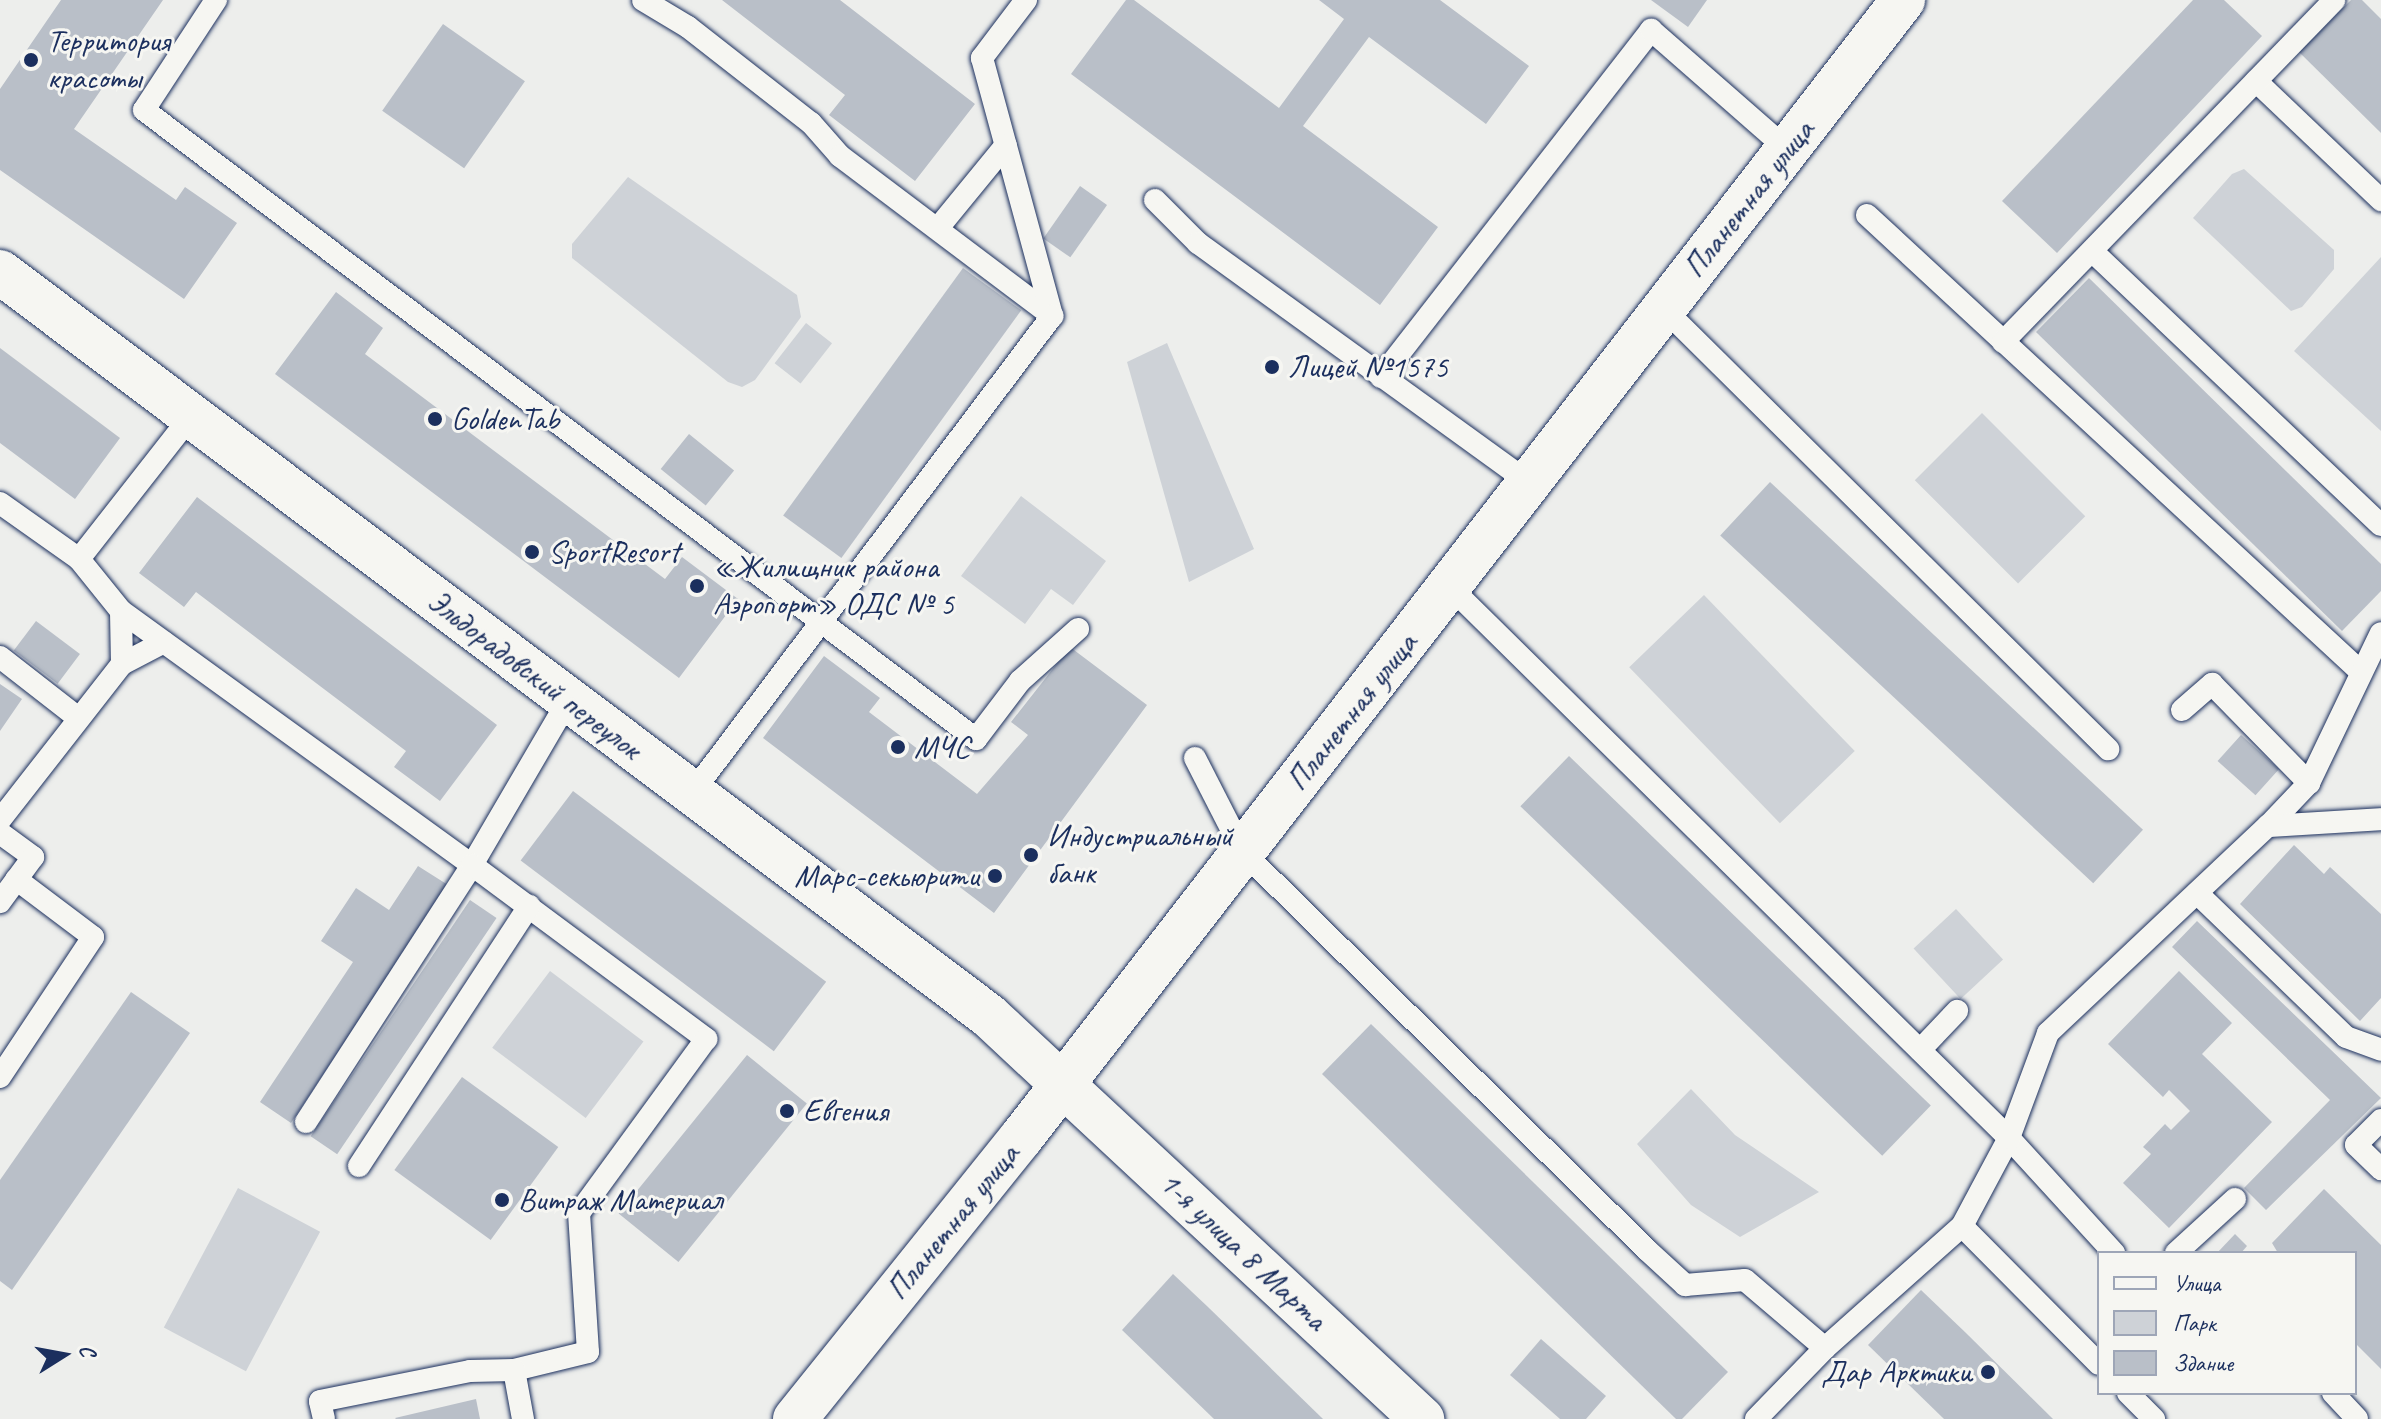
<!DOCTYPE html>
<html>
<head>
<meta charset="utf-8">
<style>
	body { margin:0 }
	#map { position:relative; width:2381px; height:1419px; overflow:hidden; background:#edeeec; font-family:Caveat,sans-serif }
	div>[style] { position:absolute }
	.green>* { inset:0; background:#ced2d7; transform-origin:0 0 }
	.building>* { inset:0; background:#b9bfc8; transform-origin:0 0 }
	.roads { filter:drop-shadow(0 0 2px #1b2f5e) drop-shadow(0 0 2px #1b2f5e) }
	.lane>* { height:22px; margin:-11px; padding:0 11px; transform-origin:11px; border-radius:11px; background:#f6f6f2 }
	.street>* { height:44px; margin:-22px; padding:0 22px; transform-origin:22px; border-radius:22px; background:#f6f6f2 }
	.secondary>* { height:44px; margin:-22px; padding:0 22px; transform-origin:22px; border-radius:22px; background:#f6f6f2 }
	.dots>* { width:22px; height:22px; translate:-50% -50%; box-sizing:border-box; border:4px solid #f6f6f2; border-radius:50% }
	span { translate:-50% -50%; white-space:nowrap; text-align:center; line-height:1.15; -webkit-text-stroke:6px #f6f6f2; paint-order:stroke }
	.poi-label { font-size:32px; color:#1b2f5e }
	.left { translate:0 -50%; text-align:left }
	.right { translate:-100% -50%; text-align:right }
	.street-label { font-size:32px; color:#1b2f5e }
	.legend { position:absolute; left:2097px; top:1251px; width:260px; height:144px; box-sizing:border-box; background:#f6f6f2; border:2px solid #9ea6b7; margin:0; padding:10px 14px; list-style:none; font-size:24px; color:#1b2f5e }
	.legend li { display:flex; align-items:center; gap:16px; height:40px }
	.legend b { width:40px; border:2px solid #9ea6b7 }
	.north { position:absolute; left:24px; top:1315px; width:80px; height:80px; -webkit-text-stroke:6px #f6f6f2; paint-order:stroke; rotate:79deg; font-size:22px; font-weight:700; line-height:32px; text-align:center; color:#1b2f5e }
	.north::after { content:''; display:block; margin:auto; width:28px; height:36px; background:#1b2f5e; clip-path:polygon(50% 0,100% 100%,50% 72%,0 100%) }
</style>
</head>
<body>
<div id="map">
	<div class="green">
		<i style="clip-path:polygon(2244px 169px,2334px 250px,2334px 269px,2302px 307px,2291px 311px,2193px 218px,2232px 174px)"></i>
		<i style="clip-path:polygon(628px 177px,797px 295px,801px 317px,755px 380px,742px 387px,728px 382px,572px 258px,572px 244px)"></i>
		<i style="clip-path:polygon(2381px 257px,2381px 431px,2294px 351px)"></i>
		<i style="left:806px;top:323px;width:33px;height:51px;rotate:38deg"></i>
		<i style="clip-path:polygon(1167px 343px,1254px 549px,1189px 582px,1127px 362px)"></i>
		<i style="left:1982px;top:413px;width:146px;height:95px;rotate:45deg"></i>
		<i style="clip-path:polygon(1021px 496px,1106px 561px,1073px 605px,1051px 589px,1025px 624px,961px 576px)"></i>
		<i style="left:1704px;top:595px;width:217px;height:104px;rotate:46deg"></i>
		<i style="left:1956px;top:909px;width:69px;height:58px;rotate:47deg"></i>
		<i style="left:550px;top:971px;width:117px;height:96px;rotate:37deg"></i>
		<i style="clip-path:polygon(1691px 1089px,1735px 1135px,1819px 1192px,1740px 1237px,1691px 1205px,1637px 1144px)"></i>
		<i style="left:238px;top:1188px;width:93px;height:158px;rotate:28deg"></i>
	</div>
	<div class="building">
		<i style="clip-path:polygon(61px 0,163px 0,74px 129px,176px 200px,185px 187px,237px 223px,184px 299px,0 170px,0 89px)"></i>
		<i style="clip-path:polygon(722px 0,840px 0,975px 104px,915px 181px,829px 115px,845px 95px)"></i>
		<i style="clip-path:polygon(1126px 0,1134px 0,1279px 108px,1344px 19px,1319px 0,1440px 0,1529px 66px,1486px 124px,1369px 37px,1303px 126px,1438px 227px,1380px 305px,1071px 74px)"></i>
		<i style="clip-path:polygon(1651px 0,1707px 0,1688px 27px)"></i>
		<i style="clip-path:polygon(2193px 0,2224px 0,2262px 36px,2057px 253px,2002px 201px)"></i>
		<i style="clip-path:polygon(2351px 0,2362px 0,2381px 19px,2381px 133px,2299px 52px)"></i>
		<i style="left:443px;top:24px;width:100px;height:106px;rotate:35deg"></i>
		<i style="left:1080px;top:186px;width:33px;height:64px;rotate:35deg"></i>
		<i style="left:963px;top:268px;width:72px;height:306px;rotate:36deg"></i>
		<i style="clip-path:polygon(2089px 278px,2381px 564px,2381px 591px,2342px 631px,2036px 332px)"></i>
		<i style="clip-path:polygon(336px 292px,383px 328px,365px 354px,665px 579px,682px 557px,738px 599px,679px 678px,275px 374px)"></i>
		<i style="clip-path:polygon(0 348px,120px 438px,75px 499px,0 443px)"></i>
		<i style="left:689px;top:434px;width:58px;height:45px;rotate:39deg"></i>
		<i style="left:1770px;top:482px;width:510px;height:73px;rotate:43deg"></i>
		<i style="clip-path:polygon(197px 497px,497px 725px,440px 801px,394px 767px,406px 751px,312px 680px,196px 592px,184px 607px,139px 573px)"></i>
		<i style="left:36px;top:621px;width:55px;height:37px;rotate:37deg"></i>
		<i style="clip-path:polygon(1070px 647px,1147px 705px,994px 913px,763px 738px,824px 656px,880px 698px,869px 712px,977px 794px,1028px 735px,1011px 722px)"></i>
		<i style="clip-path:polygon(0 684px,22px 699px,0 731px)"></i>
		<i style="left:2241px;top:735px;width:51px;height:35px;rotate:42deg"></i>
		<i style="left:1569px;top:756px;width:503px;height:70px;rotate:44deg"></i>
		<i style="left:573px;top:791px;width:317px;height:87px;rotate:37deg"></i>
		<i style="clip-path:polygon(2294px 845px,2324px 874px,2330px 867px,2381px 914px,2381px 998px,2360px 1021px,2240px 904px)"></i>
		<i style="clip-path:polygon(418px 866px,448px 885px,291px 1123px,260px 1102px,353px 962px,321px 941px,356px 888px,389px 910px)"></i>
		<i style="left:470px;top:900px;width:32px;height:285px;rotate:34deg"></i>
		<i style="clip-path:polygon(2197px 921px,2381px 1098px,2266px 1210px,2244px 1188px,2330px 1100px,2172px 947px)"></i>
		<i style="clip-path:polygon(2179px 971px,2232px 1023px,2202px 1054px,2272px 1122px,2169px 1228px,2123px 1183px,2151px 1154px,2143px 1147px,2165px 1124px,2171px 1130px,2190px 1111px,2169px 1090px,2163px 1097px,2108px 1044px)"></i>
		<i style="clip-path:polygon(131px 992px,190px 1033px,12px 1290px,0 1281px,0 1180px)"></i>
		<i style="clip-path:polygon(1371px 1024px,1728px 1372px,1682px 1419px,1676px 1419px,1322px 1074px)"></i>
		<i style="left:747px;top:1055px;width:77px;height:204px;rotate:39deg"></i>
		<i style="left:462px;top:1077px;width:119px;height:115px;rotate:36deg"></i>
		<i style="clip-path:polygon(2324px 1189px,2381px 1245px,2381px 1369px,2355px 1343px,2355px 1253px,2278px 1253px,2272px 1243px)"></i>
		<i style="clip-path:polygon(2235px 1234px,2247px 1246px,2241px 1253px,2217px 1253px)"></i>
		<i style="clip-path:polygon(1173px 1274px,1208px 1307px,1323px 1419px,1214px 1419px,1122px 1330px)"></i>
		<i style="clip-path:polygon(1921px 1290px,1966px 1333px,2053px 1419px,1944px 1419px,1868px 1345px)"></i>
		<i style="clip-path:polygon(1541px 1339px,1606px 1396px,1586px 1419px,1560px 1419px,1510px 1375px)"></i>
		<i style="clip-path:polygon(476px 1399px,480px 1419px,396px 1419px,395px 1418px)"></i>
	</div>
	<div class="roads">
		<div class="lane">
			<i style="left:216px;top:0;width:131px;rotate:123.2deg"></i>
			<i style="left:144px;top:110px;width:1043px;rotate:37.09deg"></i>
			<i style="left:976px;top:739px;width:73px;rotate:-52.8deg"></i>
			<i style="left:1020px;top:681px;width:78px;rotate:-41.9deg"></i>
			<i style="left:643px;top:0;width:52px;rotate:31deg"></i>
			<i style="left:688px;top:27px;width:156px;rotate:38deg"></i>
			<i style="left:811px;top:123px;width:44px;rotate:48.7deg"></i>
			<i style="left:840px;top:156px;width:266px;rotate:37deg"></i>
			<i style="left:1026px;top:0;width:73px;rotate:127.2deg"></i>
			<i style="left:982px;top:58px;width:267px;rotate:74.8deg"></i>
			<i style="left:2256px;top:81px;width:173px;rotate:43.6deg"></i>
			<i style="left:1155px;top:200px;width:61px;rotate:45deg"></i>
			<i style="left:1198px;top:243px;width:409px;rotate:35.9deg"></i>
			<i style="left:1867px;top:215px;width:672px;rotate:42.77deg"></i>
			<i style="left:938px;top:228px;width:107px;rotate:-50.7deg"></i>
			<i style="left:2092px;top:251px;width:398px;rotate:43.5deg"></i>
			<i style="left:1663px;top:308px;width:627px;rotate:44.74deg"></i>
			<i style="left:2003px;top:342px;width:476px;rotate:-45.9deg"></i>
			<i style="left:1381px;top:377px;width:440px;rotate:-52.1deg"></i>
			<i style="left:1651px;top:30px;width:182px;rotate:41.2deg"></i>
			<i style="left:0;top:503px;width:97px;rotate:35.3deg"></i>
			<i style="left:79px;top:559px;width:182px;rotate:-51.9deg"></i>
			<i style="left:1450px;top:587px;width:785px;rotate:44.59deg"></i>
			<i style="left:2009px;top:1138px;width:156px;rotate:47.6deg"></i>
			<i style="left:121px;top:611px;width:433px;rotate:35.9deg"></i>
			<i style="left:472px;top:865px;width:190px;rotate:-59.7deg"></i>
			<i style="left:0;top:657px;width:98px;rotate:37.9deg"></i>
			<i style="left:122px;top:664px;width:47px;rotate:-27.6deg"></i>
			<i style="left:2182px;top:710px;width:40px;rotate:-41deg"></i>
			<i style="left:2212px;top:684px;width:139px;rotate:45.6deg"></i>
			<i style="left:1195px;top:758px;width:106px;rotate:62.9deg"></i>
			<i style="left:1243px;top:852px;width:567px;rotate:44.57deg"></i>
			<i style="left:1647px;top:1250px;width:52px;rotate:42.6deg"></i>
			<i style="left:1685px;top:1285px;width:60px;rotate:-4.8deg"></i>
			<i style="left:1745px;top:1280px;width:105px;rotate:40.4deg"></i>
			<i style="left:692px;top:793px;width:598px;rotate:-52.96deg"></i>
			<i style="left:0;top:820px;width:198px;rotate:-52deg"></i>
			<i style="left:122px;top:664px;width:53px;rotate:-91.1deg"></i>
			<i style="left:121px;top:611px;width:67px;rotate:-128.9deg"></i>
			<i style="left:2268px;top:826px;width:59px;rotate:-46.4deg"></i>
			<i style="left:2309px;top:783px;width:166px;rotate:-64.4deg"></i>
			<i style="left:0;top:833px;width:41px;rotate:36deg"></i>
			<i style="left:33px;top:857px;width:56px;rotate:126.3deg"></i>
			<i style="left:2197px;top:893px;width:207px;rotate:44deg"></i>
			<i style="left:2346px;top:1037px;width:37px;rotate:20deg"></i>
			<i style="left:1920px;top:1050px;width:54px;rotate:-46.5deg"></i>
			<i style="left:0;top:1077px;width:168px;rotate:-56.4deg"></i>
			<i style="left:93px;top:937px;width:96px;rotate:-143deg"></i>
			<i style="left:2381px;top:1120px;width:35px;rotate:135deg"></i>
			<i style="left:2356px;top:1145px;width:35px;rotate:44deg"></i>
			<i style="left:306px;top:1122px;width:306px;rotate:-57.1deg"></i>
			<i style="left:472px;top:865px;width:292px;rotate:36.6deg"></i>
			<i style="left:706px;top:1039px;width:215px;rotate:126.1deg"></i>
			<i style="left:579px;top:1213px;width:139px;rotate:86.3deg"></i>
			<i style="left:588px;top:1352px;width:76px;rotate:166.3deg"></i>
			<i style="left:359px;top:1166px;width:311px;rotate:-56.8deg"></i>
			<i style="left:1962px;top:1226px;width:194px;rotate:45.2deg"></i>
			<i style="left:2176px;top:1253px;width:80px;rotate:-42.5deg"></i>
			<i style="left:2128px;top:1393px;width:37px;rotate:45deg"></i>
			<i style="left:2333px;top:1393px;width:35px;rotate:47deg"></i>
			<i style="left:324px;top:1419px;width:18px;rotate:-103deg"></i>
			<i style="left:320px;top:1401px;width:153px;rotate:-11.3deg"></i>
			<i style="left:470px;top:1371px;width:44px;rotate:-1.3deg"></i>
			<i style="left:514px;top:1370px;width:50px;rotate:79.6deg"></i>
			<i style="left:1756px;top:1419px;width:99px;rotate:-45.8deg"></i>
			<i style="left:1825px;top:1348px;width:183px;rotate:-41.7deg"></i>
			<i style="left:1962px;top:1226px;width:100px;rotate:-61.9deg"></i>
			<i style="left:2009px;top:1138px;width:112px;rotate:-69.6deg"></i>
			<i style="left:2048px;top:1033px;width:302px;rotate:-43.3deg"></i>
			<i style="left:2268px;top:826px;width:113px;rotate:-3.5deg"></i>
		</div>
		<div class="street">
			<i style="left:0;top:272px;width:1238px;rotate:36.95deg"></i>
			<i style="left:989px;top:1016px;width:592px;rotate:42.94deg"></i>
		</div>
		<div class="secondary">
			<i style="left:795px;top:1419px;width:361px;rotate:-51.2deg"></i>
			<i style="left:1021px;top:1138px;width:1440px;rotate:-52.22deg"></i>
		</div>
	</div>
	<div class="dots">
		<i style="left:31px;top:60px;background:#1b2f5e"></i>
		<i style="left:1272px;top:367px;background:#1b2f5e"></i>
		<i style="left:435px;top:419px;background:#1b2f5e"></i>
		<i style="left:532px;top:552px;background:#1b2f5e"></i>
		<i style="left:697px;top:586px;background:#1b2f5e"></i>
		<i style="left:898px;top:747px;background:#1b2f5e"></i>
		<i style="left:1031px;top:855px;background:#1b2f5e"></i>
		<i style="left:995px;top:876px;background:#1b2f5e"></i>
		<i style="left:787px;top:1111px;background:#1b2f5e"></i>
		<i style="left:502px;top:1200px;background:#1b2f5e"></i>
		<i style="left:1988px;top:1372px;background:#1b2f5e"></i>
	</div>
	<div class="poi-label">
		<span class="left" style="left:47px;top:60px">Территория<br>красоты</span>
		<span class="left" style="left:1288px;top:367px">Лицей №1575</span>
		<span class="left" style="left:451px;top:419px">GoldenTab</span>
		<span class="left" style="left:548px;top:552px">SportResort</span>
		<span class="left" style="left:713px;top:586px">«Жилищник района<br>Аэропорт» ОДС № 5</span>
		<span class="left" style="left:914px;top:747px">МЧС</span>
		<span class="left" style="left:1047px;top:855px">Индустриальный<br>банк</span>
		<span class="right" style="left:979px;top:876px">Марс-секьюрити</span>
		<span class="left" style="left:803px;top:1111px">Евгения</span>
		<span class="left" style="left:518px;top:1200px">Витраж Материал</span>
		<span class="right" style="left:1972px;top:1372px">Дар Арктики</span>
	</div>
	<div class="street-label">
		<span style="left:1749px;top:199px;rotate:-52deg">Планетная улица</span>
		<span style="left:534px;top:675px;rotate:37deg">Эльдорадовский переулок</span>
		<span style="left:1352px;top:712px;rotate:-52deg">Планетная улица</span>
		<span style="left:953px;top:1222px;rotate:-51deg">Планетная улица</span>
		<span style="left:1243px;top:1251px;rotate:43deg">1-я улица 8 Марта</span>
	</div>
	<ul class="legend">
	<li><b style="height:10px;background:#f6f6f2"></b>Улица</li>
	<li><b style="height:22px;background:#ced2d7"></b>Парк</li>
	<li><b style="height:22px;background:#b9bfc8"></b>Здание</li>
	</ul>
	<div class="north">С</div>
</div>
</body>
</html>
